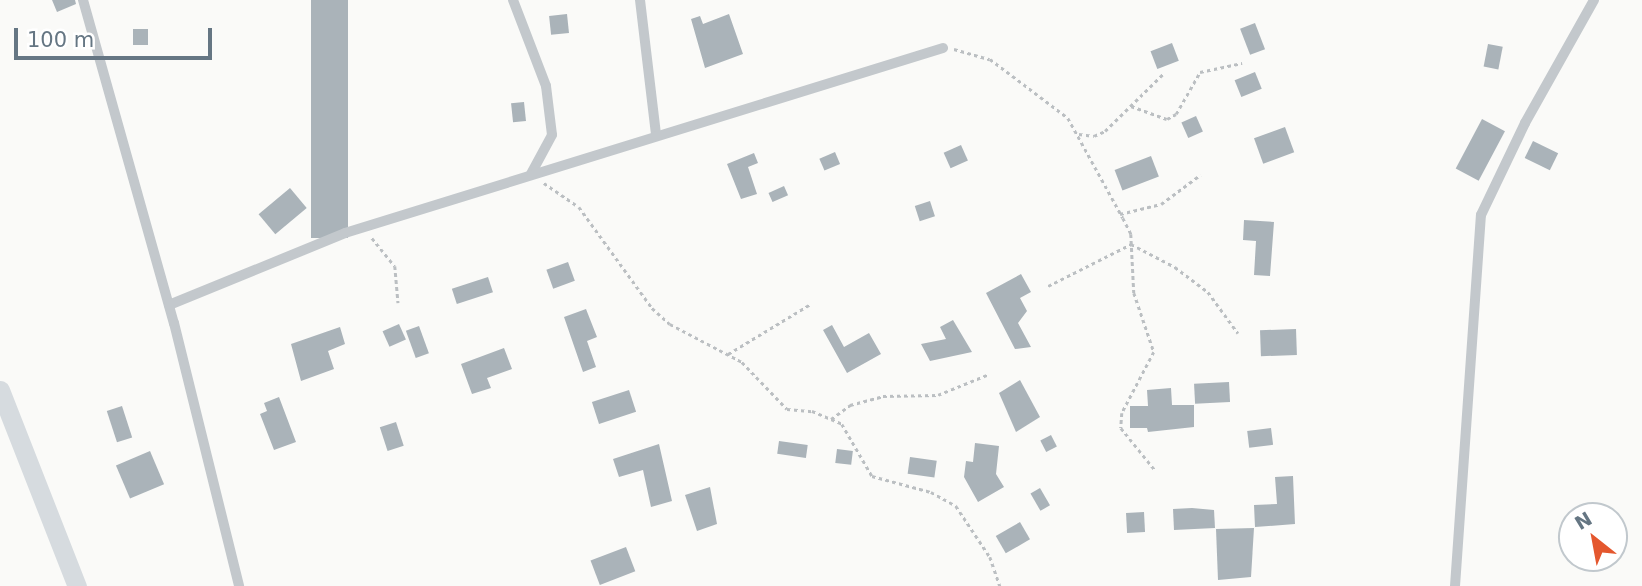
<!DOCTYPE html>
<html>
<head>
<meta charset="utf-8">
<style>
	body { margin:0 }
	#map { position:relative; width:1642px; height:586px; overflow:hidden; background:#fafaf8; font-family:"DejaVu Sans",sans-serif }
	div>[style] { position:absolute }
	.building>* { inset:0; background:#aab3b9; transform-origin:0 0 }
	.path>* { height:2.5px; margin-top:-1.25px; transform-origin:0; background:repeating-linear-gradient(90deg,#bbbfc2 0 3.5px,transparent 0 7px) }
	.street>* { height:10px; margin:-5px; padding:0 5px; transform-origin:5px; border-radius:5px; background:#c3c8cc }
	.highway>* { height:19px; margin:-9.5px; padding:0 9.5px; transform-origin:9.5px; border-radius:9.5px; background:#d6dbdf }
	span { translate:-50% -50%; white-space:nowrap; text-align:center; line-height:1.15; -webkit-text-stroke:7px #fff; paint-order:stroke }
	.north { position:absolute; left:1558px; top:502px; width:70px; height:70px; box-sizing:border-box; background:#fff; border:2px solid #c1c8cd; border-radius:50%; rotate:329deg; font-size:19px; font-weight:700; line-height:28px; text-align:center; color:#657683 }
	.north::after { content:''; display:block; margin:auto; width:24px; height:32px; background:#e4572e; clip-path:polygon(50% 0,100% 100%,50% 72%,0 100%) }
	.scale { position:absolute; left:14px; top:28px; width:198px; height:32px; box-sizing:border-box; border:4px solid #657683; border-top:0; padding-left:9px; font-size:21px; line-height:24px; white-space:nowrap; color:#657683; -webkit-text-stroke:5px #fff; paint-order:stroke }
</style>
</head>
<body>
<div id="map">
	<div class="building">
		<i style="clip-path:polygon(52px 0,75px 0,76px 4px,57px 12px)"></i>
		<i style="left:311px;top:0;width:37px;height:238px"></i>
		<i style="left:567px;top:14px;width:19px;height:18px;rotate:84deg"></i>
		<i style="clip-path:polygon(729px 14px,743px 54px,705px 68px,691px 19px,700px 16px,703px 24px)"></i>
		<i style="left:1255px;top:23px;width:28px;height:16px;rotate:69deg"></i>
		<i style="left:148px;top:29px;width:16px;height:15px;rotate:90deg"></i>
		<i style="left:1172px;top:43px;width:19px;height:23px;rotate:69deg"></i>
		<i style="left:1488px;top:44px;width:15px;height:23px;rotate:11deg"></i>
		<i style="left:1255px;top:72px;width:18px;height:22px;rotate:68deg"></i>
		<i style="left:524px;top:102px;width:19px;height:13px;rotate:84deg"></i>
		<i style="left:1196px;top:116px;width:17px;height:16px;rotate:66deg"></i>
		<i style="left:1482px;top:119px;width:26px;height:56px;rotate:28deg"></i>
		<i style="left:1285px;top:127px;width:27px;height:33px;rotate:70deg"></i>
		<i style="left:1533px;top:141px;width:28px;height:19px;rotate:26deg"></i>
		<i style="left:961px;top:145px;width:17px;height:19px;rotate:66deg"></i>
		<i style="left:835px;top:152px;width:13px;height:17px;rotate:67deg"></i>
		<i style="clip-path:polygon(754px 153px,758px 163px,748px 167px,757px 194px,741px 199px,727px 164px)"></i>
		<i style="left:1151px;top:156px;width:22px;height:39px;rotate:69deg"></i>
		<i style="left:784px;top:186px;width:10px;height:17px;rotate:66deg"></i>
		<i style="left:290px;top:188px;width:26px;height:41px;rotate:50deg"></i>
		<i style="left:930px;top:201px;width:16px;height:16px;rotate:72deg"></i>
		<i style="clip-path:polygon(1244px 220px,1274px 222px,1270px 276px,1254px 275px,1256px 241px,1243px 240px)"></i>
		<i style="left:568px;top:262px;width:20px;height:23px;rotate:70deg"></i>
		<i style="clip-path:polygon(1021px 274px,1031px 292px,1020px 298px,1027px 311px,1018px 323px,1031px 347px,1015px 349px,986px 293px)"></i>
		<i style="left:488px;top:277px;width:16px;height:38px;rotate:72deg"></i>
		<i style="clip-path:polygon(586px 309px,597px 337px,587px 341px,596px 367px,583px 372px,564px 317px)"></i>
		<i style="clip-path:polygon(953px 320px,972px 352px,930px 361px,921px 344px,946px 339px,940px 327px)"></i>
		<i style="left:399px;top:324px;width:17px;height:18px;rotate:66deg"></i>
		<i style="clip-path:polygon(832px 325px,844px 347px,869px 333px,881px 354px,847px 373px,823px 330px)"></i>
		<i style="left:419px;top:326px;width:29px;height:14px;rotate:70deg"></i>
		<i style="clip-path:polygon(340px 327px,345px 344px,328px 351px,334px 369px,301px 381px,291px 344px)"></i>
		<i style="left:1296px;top:329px;width:26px;height:36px;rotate:88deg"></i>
		<i style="clip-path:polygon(504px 348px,512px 369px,487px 378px,491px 388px,472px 394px,461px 364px)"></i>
		<i style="clip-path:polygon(1020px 380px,1040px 417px,1016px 432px,999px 393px)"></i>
		<i style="left:1229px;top:382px;width:20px;height:35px;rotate:87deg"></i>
		<i style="clip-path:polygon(1171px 388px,1172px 405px,1194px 405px,1194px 427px,1148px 432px,1147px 428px,1130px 428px,1130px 406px,1148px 406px,1147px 390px)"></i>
		<i style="left:629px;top:390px;width:23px;height:39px;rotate:72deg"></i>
		<i style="clip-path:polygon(279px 397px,296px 442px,274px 450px,260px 414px,267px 411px,264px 403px)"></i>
		<i style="left:122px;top:406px;width:33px;height:16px;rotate:72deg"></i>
		<i style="left:396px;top:422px;width:25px;height:17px;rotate:72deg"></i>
		<i style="left:1271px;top:428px;width:17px;height:24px;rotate:83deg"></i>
		<i style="left:1051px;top:435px;width:13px;height:12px;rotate:63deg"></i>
		<i style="left:779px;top:441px;width:29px;height:13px;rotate:8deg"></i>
		<i style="clip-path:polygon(975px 443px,999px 446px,996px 474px,1004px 487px,978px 502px,964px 477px,966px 461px,973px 462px)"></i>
		<i style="clip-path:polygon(659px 444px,672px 501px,651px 507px,643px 470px,619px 477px,613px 459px)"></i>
		<i style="left:837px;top:449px;width:16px;height:14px;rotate:7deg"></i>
		<i style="left:150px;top:451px;width:36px;height:37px;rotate:67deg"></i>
		<i style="left:910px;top:457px;width:27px;height:17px;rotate:8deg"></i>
		<i style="clip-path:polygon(1293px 476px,1295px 524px,1255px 527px,1254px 505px,1277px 504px,1275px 477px)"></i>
		<i style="clip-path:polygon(710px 487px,717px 524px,697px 531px,685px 495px)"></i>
		<i style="left:1040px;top:488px;width:20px;height:11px;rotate:60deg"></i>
		<i style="clip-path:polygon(1192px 508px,1214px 510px,1215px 528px,1174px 530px,1173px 509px)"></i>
		<i style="left:1144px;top:512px;width:20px;height:18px;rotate:87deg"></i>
		<i style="left:1020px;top:522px;width:20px;height:28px;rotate:60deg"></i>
		<i style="clip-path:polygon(1254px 528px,1251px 577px,1218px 580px,1216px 529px)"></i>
		<i style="left:626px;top:547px;width:26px;height:38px;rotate:69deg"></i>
	</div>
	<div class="path">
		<i style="left:954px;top:49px;width:37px;rotate:16deg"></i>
		<i style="left:990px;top:59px;width:98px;rotate:37.1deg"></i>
		<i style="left:1068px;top:118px;width:114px;rotate:61.2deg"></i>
		<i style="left:1123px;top:218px;width:18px;rotate:63deg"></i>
		<i style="left:1131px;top:234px;width:59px;rotate:87.1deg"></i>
		<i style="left:1134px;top:293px;width:62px;rotate:71.3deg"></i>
		<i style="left:1154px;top:352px;width:69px;rotate:117.7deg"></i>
		<i style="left:1122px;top:413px;width:15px;rotate:94deg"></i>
		<i style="left:1121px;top:428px;width:54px;rotate:51deg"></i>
		<i style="left:1131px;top:106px;width:38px;rotate:20deg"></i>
		<i style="left:1167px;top:119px;width:10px;rotate:-29deg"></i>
		<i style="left:1176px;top:114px;width:48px;rotate:-60.3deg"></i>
		<i style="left:1200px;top:72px;width:43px;rotate:-12.1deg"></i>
		<i style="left:1079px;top:134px;width:15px;rotate:8deg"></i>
		<i style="left:1094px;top:136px;width:12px;rotate:-24deg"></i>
		<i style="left:1105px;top:131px;width:81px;rotate:-44.5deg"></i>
		<i style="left:544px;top:183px;width:42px;rotate:34.4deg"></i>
		<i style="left:579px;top:207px;width:125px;rotate:54.1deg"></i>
		<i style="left:652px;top:308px;width:24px;rotate:42deg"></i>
		<i style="left:670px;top:324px;width:81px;rotate:27.8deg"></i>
		<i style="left:742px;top:362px;width:65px;rotate:46.2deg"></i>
		<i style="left:787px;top:409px;width:25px;rotate:5deg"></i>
		<i style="left:812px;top:411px;width:33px;rotate:23deg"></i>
		<i style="left:842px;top:424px;width:60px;rotate:60deg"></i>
		<i style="left:872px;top:476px;width:61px;rotate:15.2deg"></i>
		<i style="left:931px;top:492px;width:29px;rotate:29deg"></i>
		<i style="left:956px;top:506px;width:61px;rotate:56.3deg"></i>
		<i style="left:990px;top:557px;width:31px;rotate:71deg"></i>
		<i style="left:1120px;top:214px;width:42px;rotate:-13.7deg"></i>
		<i style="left:1161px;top:204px;width:49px;rotate:-36.6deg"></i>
		<i style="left:372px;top:238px;width:36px;rotate:51deg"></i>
		<i style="left:395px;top:266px;width:37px;rotate:85deg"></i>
		<i style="left:1048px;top:286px;width:93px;rotate:-26.8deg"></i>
		<i style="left:1131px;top:244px;width:50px;rotate:27.6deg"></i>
		<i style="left:1175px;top:267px;width:41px;rotate:37.1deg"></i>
		<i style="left:1208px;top:292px;width:51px;rotate:53.8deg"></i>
		<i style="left:728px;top:354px;width:95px;rotate:-31.2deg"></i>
		<i style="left:831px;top:419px;width:24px;rotate:-36deg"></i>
		<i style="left:850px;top:405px;width:34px;rotate:-15deg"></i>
		<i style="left:883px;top:396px;width:55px;rotate:-1deg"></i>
		<i style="left:938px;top:395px;width:55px;rotate:-22.4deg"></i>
	</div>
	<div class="street">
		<i style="left:83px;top:0;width:336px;rotate:74.3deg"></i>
		<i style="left:174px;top:323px;width:271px;rotate:76.1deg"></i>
		<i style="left:513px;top:0;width:92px;rotate:69deg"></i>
		<i style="left:546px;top:86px;width:49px;rotate:83deg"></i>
		<i style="left:552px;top:135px;width:44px;rotate:118.3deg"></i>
		<i style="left:640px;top:0;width:136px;rotate:83.2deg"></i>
		<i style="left:169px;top:305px;width:190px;rotate:-22.2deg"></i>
		<i style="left:345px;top:233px;width:626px;rotate:-17.19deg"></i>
		<i style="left:1455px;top:586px;width:372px;rotate:-86deg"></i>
		<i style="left:1481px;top:215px;width:102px;rotate:-64.4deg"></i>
		<i style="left:1525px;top:123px;width:141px;rotate:-60.7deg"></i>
	</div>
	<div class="highway">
		<i style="left:0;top:390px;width:211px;rotate:68.6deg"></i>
	</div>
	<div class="north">N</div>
	<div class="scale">100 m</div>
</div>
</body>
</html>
